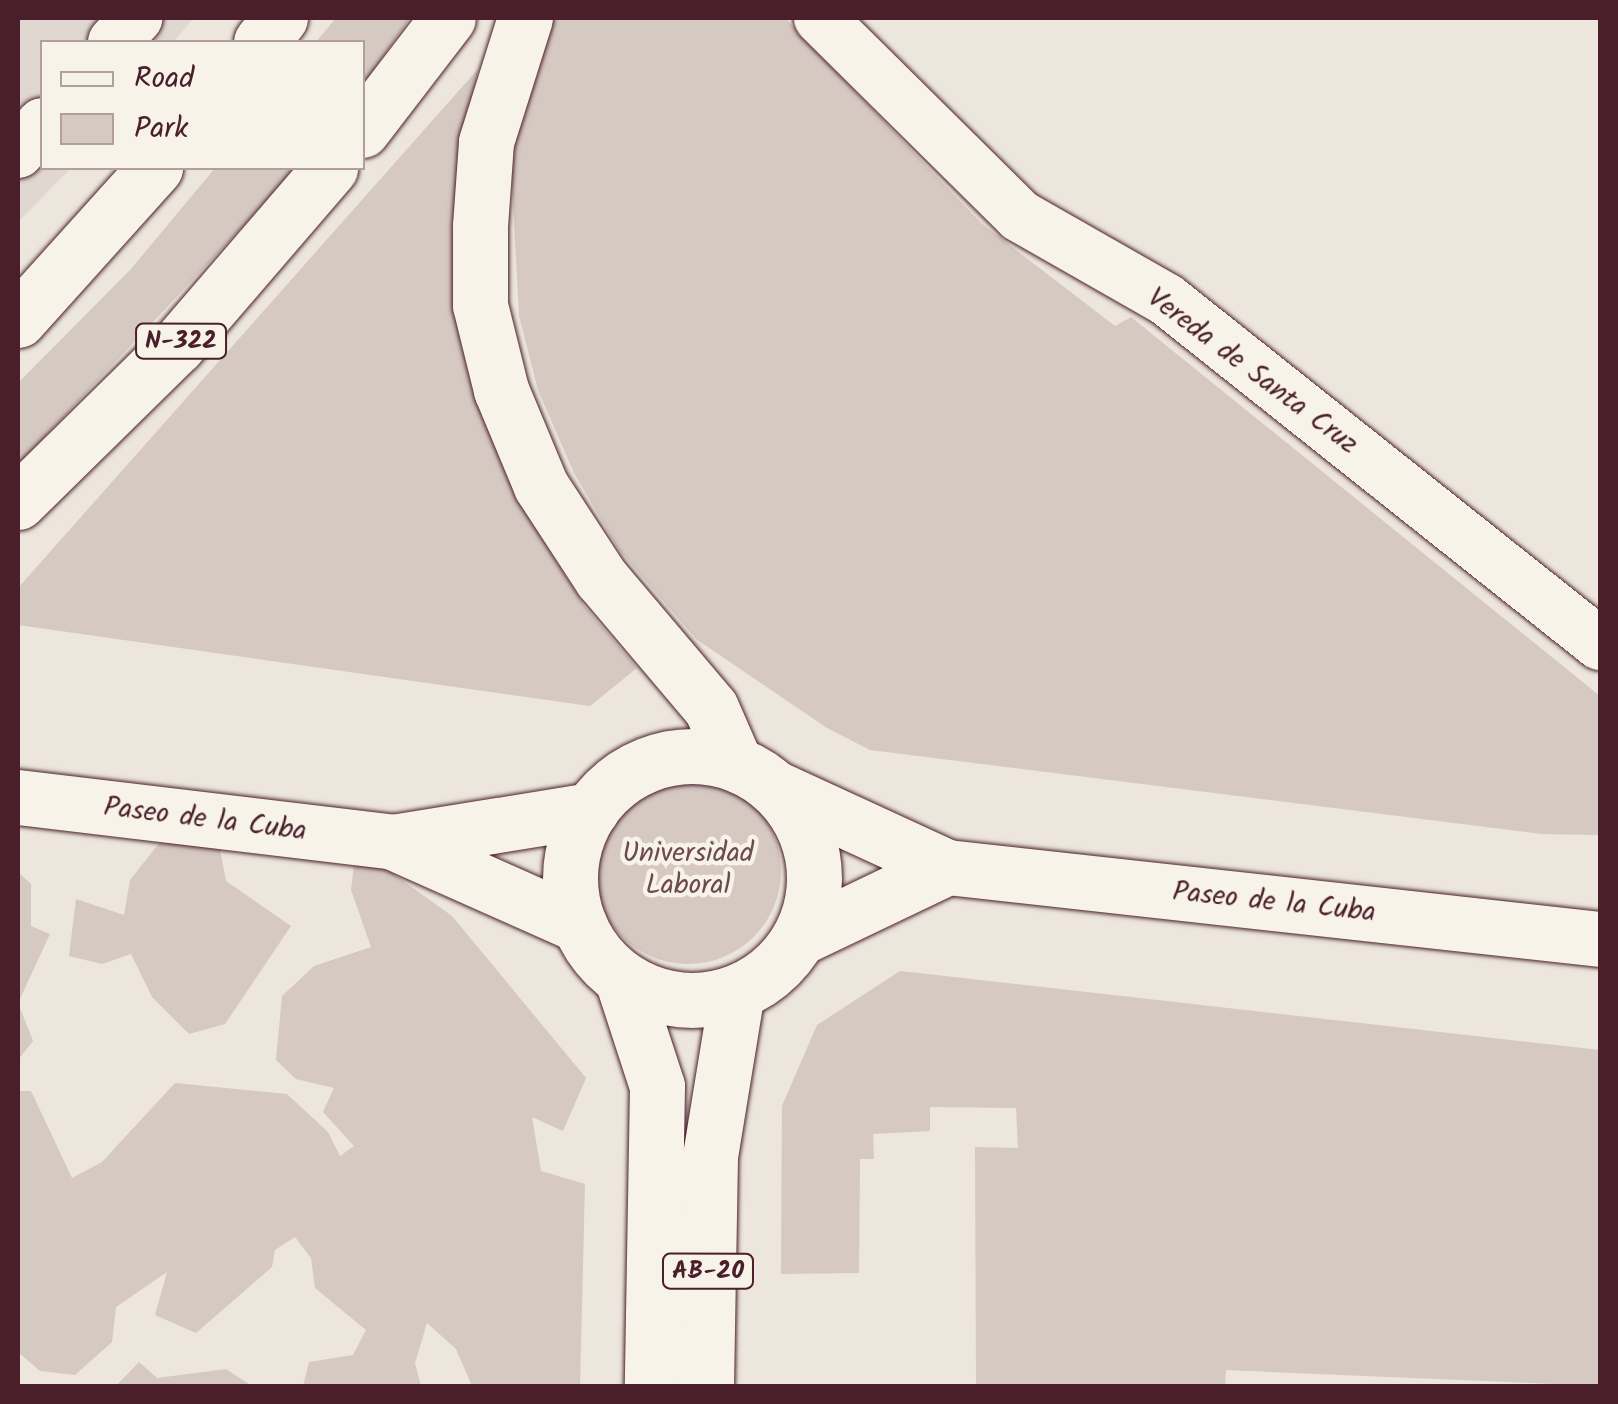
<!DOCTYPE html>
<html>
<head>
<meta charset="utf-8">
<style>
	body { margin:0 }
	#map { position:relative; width:1618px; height:1404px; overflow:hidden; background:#ece6dd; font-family:Kalam,sans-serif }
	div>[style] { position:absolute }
	.built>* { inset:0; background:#e0d7d0 }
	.green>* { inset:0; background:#d5c9c2 }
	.round { border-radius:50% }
	.roads { filter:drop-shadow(0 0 2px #4a1f2b) drop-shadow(0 0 2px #4a1f2b) }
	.minor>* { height:52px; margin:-26px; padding:0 26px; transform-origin:26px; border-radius:26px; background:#f7f3e8 }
	.major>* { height:55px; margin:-27.5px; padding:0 27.5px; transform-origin:27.5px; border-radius:27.5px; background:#f7f3e8 }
	.major>.ring { margin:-27.5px; padding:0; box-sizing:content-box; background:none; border:55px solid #f7f3e8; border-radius:50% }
	.highway>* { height:55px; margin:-27.5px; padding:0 27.5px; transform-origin:27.5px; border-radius:27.5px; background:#f7f3e8 }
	span { translate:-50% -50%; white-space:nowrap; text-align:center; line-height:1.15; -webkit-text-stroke:9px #f7f3e8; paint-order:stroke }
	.shield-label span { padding:2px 8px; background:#f7f3e8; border:2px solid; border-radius:8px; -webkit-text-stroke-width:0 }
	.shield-label { font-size:25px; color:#4a1f2b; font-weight:700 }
	.street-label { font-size:28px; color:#4a1f2b }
	.park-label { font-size:28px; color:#6d4a51 }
	.frame { position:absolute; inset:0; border:20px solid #4a1f2b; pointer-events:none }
	.legend { position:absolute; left:40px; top:40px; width:325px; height:130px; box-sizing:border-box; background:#f7f3e8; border:2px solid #b29e9c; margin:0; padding:12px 18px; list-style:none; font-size:30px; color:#4a1f2b }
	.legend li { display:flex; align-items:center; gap:20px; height:50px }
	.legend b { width:50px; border:2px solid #b29e9c }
</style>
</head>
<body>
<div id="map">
	<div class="built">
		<i style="clip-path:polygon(18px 18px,194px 18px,173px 42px,42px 42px,42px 168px,71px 168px,18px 222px)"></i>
	</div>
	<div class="green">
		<i style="clip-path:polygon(336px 18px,410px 18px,363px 85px,362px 42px,316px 42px)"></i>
		<i style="clip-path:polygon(551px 18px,785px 18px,982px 224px,1115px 326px,1131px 317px,1600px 696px,1600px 835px,1541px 834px,870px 750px,827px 728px,696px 639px,619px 550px,574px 473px,538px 390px,519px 316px,510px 148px)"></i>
		<i style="clip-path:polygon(478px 69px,459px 166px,546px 543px,585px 607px,637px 668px,590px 706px,18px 625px,18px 588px)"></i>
		<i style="clip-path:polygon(215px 168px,298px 168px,18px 465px,18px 383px,131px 269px)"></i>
		<i class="round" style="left:595px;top:778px;width:186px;height:186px"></i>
		<i style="clip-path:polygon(160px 842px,220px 849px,226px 881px,291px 926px,225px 1024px,189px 1034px,152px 997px,131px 954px,102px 964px,69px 956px,76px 899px,124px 915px,130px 880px)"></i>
		<i style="clip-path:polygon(354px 864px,385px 868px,452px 916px,586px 1078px,563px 1131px,532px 1117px,541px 1171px,585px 1184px,580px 1386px,472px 1386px,456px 1349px,427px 1323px,415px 1363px,421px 1386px,303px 1386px,309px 1362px,353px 1355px,366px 1330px,315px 1288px,311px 1258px,295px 1237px,275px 1250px,272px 1267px,196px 1333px,155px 1315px,167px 1272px,116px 1307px,112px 1342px,75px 1375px,40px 1371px,18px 1352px,18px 1091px,31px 1091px,72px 1178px,102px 1162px,175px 1083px,287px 1094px,328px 1132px,340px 1156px,354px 1146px,323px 1112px,334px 1088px,296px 1079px,276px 1060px,282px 996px,314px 966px,371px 947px,351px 890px)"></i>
		<i style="clip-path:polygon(18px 872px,31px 884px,31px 926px,50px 934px,18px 1003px,33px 1041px,18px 1060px)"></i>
		<i style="clip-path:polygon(900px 971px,1600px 1050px,1600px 1386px,1226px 1370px,1225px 1386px,976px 1386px,975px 1147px,1018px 1148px,1016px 1108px,930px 1107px,930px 1131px,873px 1134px,874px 1159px,860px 1159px,859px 1273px,781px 1274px,782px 1106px,817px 1025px)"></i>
		<i style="clip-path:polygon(139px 1362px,157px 1378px,226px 1369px,252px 1386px,116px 1386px)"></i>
	</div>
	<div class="roads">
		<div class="minor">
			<i style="left:820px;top:18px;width:281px;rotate:44.7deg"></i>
			<i style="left:1020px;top:216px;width:169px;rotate:29.7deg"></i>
			<i style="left:1167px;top:300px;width:553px;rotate:38.47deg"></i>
			<i style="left:114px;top:42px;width:33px;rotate:-47deg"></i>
			<i style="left:18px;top:152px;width:37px;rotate:-49deg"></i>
		</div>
		<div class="major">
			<i class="ring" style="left:570px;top:756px;width:189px;height:189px"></i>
			<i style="left:775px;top:788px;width:189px;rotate:24.7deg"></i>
			<i style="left:947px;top:867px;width:657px;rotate:6.29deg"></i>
			<i style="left:18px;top:797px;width:378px;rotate:6.8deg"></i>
			<i style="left:393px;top:842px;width:201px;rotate:-9.2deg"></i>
			<i style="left:393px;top:842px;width:204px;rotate:24deg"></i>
			<i style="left:799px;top:938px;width:164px;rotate:-25.6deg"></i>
			<i style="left:622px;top:979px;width:113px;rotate:71.9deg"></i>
			<i style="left:657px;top:1086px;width:300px;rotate:91deg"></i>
			<i style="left:706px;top:1386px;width:230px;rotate:-89deg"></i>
			<i style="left:710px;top:1156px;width:166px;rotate:-80.7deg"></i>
		</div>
		<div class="highway">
			<i style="left:525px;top:18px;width:130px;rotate:107.5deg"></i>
			<i style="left:486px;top:142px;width:84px;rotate:94.1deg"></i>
			<i style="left:480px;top:226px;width:79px;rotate:90deg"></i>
			<i style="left:480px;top:305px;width:88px;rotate:76.1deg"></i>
			<i style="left:501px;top:390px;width:104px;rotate:67.4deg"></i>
			<i style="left:541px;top:486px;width:110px;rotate:56.9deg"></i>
			<i style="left:601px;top:578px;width:170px;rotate:49.8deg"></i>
			<i style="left:711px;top:708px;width:60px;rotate:66.4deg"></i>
			<i style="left:261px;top:42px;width:31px;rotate:-52deg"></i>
			<i style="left:362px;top:130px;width:141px;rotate:-52.5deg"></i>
			<i style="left:18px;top:320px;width:205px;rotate:-48deg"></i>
			<i style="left:18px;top:502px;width:223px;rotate:-44.5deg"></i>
			<i style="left:177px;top:346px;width:235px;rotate:-49.3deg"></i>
		</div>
	</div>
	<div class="shield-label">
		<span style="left:181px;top:341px">N-322</span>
		<span style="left:708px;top:1271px">AB-20</span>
	</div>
	<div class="street-label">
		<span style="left:1252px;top:372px;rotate:37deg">Vereda de Santa Cruz</span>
		<span style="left:205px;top:820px;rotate:7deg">Paseo de la Cuba</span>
		<span style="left:1274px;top:903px;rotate:6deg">Paseo de la Cuba</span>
	</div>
	<div class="park-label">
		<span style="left:688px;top:870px">Universidad<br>Laboral</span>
	</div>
	<div class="frame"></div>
	<ul class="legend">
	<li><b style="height:12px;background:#f7f3e8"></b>Road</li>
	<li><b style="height:28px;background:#d5c9c2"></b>Park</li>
	</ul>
</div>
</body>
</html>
